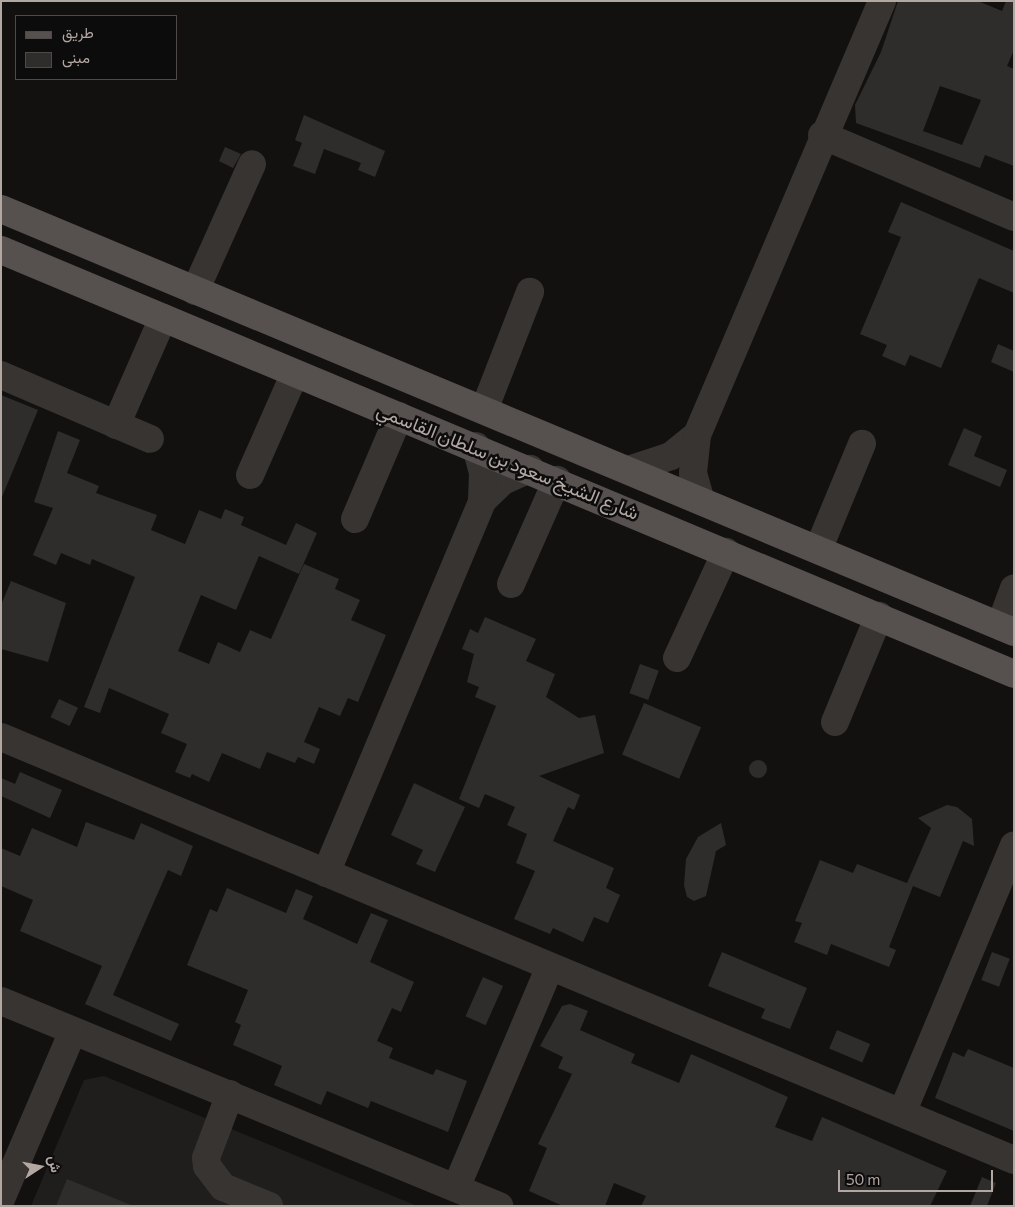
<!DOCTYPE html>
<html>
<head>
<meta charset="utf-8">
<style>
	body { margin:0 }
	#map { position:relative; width:1015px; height:1207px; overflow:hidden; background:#121110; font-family:Commissioner,Vazirmatn,sans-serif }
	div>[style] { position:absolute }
	.built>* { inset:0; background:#1f1e1d }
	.building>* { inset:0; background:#2e2d2b; transform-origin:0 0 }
	.round { border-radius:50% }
	.minor>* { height:28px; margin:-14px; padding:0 14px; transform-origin:14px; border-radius:14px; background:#373432 }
	.major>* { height:28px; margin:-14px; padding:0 14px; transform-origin:14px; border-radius:14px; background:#56514e }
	span { translate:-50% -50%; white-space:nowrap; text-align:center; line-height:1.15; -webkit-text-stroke:5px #0d0c0c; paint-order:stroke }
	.street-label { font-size:19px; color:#b3a7a2 }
	.frame { position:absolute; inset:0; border:2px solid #b3a7a2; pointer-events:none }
	.legend { position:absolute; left:15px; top:15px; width:162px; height:65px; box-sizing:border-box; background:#0d0c0c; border:1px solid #4f4a48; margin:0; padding:6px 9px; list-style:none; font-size:15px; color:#b3a7a2 }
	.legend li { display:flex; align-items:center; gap:10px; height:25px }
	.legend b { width:25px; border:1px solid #4f4a48 }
	.north { position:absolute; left:15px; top:1142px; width:50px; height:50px; -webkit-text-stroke:4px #0d0c0c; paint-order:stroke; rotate:79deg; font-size:14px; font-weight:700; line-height:20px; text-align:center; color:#b3a7a2 }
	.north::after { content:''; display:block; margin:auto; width:18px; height:22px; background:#b3a7a2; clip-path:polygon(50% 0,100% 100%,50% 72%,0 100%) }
	.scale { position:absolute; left:838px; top:1170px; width:155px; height:22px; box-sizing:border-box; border:2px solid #b3a7a2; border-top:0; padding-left:6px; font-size:15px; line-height:18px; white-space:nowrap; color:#b3a7a2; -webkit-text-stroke:4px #0d0c0c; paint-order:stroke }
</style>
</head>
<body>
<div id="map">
	<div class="built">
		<i style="clip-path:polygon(104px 1076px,417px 1206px,31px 1206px,84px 1080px)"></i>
	</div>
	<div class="building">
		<i style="clip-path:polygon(evenodd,898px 1px,978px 1px,1002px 11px,1006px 1px,1014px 1px,1014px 50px,1007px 66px,1014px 69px,1014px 166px,985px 155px,980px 168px,856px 123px,855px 105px,881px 52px,898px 1px,940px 86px,981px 100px,962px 145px,923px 131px,940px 86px)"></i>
		<i style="clip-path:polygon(304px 115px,385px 151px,375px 177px,358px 170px,361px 163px,324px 149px,315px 174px,293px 166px,302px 143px,295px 140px)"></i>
		<i style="clip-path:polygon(225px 147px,241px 154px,233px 168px,219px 161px)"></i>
		<i style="clip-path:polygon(901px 202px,1014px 251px,1014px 293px,979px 278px,941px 368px,910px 355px,905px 366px,882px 356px,887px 345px,860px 334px,901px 237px,888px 232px)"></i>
		<i style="clip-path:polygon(998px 344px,1014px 351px,1014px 372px,991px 362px)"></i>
		<i style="clip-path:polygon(1px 395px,38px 410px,2px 497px,1px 497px)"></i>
		<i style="clip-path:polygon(964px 428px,982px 436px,974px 456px,1007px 470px,1000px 487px,948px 465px)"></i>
		<i style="clip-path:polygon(58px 431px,80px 440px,67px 473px,99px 486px,96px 493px,157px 515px,151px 530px,185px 544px,199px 510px,221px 519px,225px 509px,244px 517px,241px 525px,286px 545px,296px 523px,317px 533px,299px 574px,259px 556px,236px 610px,201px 595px,178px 651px,209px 664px,218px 642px,240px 652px,250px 630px,271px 639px,304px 564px,339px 579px,335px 589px,360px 600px,351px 620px,386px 635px,358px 702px,348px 698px,340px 716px,319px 707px,304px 742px,320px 749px,314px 764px,298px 757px,295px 763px,267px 752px,260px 769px,222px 753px,209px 782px,192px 774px,190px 778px,175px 772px,187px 744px,161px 733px,169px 714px,109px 688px,100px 713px,84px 707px,135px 577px,92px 559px,90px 565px,61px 553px,56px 565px,33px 555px,53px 508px,34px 502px)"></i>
		<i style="clip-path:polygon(11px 581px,66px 603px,48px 662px,1px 649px,1px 605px)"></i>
		<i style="clip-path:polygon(485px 617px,536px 639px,526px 661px,555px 674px,546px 697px,579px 718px,595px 715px,604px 753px,539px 776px,580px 795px,574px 810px,568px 807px,553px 841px,614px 868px,606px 888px,620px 895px,608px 923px,594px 917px,583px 942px,553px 928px,550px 934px,514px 919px,535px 871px,516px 863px,527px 834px,507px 825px,515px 807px,485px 794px,479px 808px,459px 799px,496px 706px,475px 697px,479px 687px,467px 682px,474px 654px,462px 649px,470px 629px,478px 633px)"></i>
		<i style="left:640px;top:664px;width:20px;height:31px;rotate:20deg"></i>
		<i style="left:59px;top:699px;width:21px;height:20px;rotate:25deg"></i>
		<i style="left:644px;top:703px;width:62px;height:56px;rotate:23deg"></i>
		<i class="round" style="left:749px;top:760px;width:18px;height:18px"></i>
		<i style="clip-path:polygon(20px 772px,62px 790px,50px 818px,1px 796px,1px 778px,15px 784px)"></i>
		<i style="clip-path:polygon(414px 783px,465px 807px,435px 872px,416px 864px,423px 850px,391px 835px)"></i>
		<i style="clip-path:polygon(947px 805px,957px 807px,972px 819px,974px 846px,963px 841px,940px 897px,913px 886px,889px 947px,896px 950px,889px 967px,831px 944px,827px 955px,794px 942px,802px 923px,795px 921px,820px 860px,853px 873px,857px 864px,912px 885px,907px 883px,931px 828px,918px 818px)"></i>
		<i style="clip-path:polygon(86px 822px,134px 840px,141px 823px,193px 846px,181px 876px,168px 870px,113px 995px,179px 1024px,171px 1041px,85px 1004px,102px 966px,20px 931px,33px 900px,1px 886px,1px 848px,20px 856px,32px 828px,77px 847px)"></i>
		<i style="clip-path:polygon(721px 823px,726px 845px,716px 851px,706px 896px,694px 901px,687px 897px,684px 885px,686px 859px,698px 837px)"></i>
		<i style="clip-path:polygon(227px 888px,286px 913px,296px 889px,313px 896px,303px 919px,357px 944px,371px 913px,388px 920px,370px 962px,414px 982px,401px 1012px,392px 1008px,377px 1041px,393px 1048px,389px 1058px,433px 1075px,436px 1069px,467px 1081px,448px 1132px,371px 1101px,368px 1108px,327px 1091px,321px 1105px,274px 1085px,282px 1066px,233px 1045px,241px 1025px,235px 1022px,248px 990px,187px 965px,210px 909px,217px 912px)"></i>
		<i style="clip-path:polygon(722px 952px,807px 988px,790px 1029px,761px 1018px,765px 1009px,708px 986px)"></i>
		<i style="left:992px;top:952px;width:19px;height:30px;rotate:21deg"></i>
		<i style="left:483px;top:977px;width:22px;height:43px;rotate:24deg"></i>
		<i style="clip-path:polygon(570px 1004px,588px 1011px,580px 1030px,635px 1054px,631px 1063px,679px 1083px,691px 1054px,788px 1097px,775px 1127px,812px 1141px,822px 1117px,947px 1171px,930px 1206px,641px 1206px,646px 1196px,614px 1183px,605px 1206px,563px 1206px,529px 1191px,547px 1148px,538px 1144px,572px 1074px,558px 1068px,563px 1057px,540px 1046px,562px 1006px)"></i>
		<i style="left:837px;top:1030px;width:36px;height:20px;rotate:23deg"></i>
		<i style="clip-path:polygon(968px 1049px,1014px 1068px,1014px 1131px,935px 1098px,953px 1052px,964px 1057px)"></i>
		<i style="clip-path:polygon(982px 1177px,996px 1183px,987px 1206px,970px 1206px)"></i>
		<i style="clip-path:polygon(67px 1179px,131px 1205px,131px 1206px,56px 1206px)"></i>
	</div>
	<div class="minor">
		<i style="left:822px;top:135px;width:209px;rotate:23.1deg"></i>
		<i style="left:195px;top:291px;width:139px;rotate:-65.8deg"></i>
		<i style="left:1px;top:375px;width:162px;rotate:23.2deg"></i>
		<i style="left:484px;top:410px;width:127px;rotate:-68.7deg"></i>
		<i style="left:116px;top:425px;width:117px;rotate:-66.3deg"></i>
		<i style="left:628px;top:470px;width:45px;rotate:-18deg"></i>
		<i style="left:671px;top:456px;width:33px;rotate:-39deg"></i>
		<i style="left:250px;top:475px;width:111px;rotate:-66.2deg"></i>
		<i style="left:482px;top:501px;width:29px;rotate:-44deg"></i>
		<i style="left:503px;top:481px;width:30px;rotate:-24deg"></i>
		<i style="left:701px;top:501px;width:29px;rotate:-106deg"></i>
		<i style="left:693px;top:473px;width:38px;rotate:-84deg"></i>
		<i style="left:697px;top:435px;width:472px;rotate:-66.9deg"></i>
		<i style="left:355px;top:519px;width:112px;rotate:-66.9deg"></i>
		<i style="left:818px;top:550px;width:115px;rotate:-67.5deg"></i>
		<i style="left:511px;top:584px;width:114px;rotate:-66.1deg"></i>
		<i style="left:1000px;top:626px;width:40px;rotate:-69.8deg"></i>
		<i style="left:677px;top:658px;width:117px;rotate:-65.2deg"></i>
		<i style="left:835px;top:722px;width:115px;rotate:-67.5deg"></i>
		<i style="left:1px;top:737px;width:1098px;rotate:22.66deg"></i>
		<i style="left:326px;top:873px;width:403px;rotate:-67.2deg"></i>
		<i style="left:482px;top:501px;width:28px;rotate:-88deg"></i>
		<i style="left:483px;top:473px;width:28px;rotate:-105deg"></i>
		<i style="left:1px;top:1001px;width:539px;rotate:22.37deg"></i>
		<i style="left:230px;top:1094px;width:68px;rotate:110.6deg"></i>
		<i style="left:206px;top:1158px;width:8px;rotate:83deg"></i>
		<i style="left:207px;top:1166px;width:26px;rotate:53deg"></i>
		<i style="left:223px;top:1187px;width:50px;rotate:22.4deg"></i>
		<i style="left:902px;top:1113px;width:290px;rotate:-67.3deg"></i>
		<i style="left:456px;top:1188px;width:240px;rotate:-67deg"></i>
		<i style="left:1px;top:1199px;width:183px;rotate:-66.8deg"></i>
	</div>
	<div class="major">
		<i style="left:1px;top:209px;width:1098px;rotate:22.66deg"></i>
		<i style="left:1px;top:250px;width:1098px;rotate:22.71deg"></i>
	</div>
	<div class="street-label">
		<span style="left:508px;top:461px;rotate:22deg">شارع الشيخ سعود بن سلطان القاسمي</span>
	</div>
	<div class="frame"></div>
	<ul class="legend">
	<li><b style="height:6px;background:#56514e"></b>طريق</li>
	<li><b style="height:14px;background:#2e2d2b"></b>مبنى</li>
	</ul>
	<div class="north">ش</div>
	<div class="scale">50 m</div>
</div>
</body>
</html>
